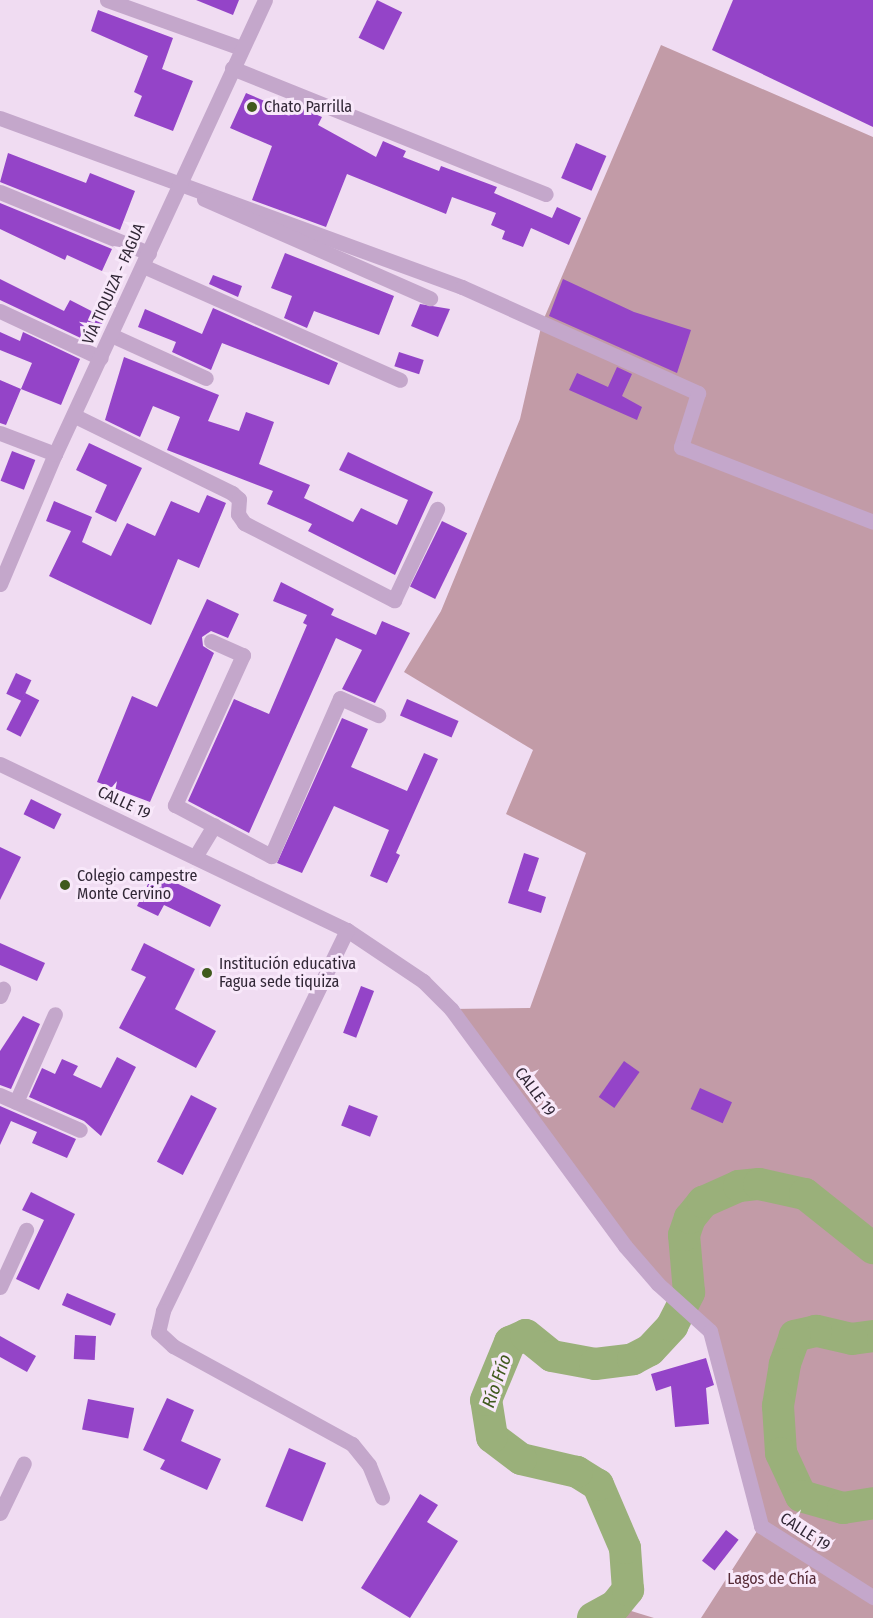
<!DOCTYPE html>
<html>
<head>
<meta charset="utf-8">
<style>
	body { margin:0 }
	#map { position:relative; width:873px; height:1618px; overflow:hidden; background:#f0dcf2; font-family:"Fira Sans Condensed",sans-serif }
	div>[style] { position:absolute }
	.green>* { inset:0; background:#c29ba7 }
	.river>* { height:32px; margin:-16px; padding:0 16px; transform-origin:16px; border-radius:16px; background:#9ab07a }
	.building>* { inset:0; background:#9444c8; transform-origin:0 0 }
	.minor>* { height:15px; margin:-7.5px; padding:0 7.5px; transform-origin:7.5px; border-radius:7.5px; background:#c4a7cb }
	.dots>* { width:16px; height:16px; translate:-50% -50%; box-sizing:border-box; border:3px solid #f8e8fa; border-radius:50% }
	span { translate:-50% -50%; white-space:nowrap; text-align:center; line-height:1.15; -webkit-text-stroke:6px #f8e8fa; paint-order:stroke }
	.poi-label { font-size:16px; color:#322837 }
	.left { translate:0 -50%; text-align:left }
	.street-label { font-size:16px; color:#322837 }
	.park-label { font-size:16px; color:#562b37 }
	.water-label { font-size:18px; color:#405a1d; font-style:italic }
</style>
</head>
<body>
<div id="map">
	<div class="green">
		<i style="clip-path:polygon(661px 45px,873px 137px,873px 1618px,701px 1618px,761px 1525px,710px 1331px,658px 1284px,451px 1009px,530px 1008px,586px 853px,506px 814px,533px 750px,404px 672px,441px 611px,520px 419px,542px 323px)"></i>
		<i style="clip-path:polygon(615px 1606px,654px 1618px,593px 1618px)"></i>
	</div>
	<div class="river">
		<i style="left:873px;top:1336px;width:21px;rotate:172deg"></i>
		<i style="left:852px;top:1339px;width:37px;rotate:-167deg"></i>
		<i style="left:816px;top:1331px;width:22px;rotate:167deg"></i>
		<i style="left:795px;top:1336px;width:30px;rotate:110deg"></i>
		<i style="left:785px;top:1364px;width:43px;rotate:99.5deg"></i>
		<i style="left:778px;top:1406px;width:47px;rotate:86.3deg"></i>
		<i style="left:781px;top:1453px;width:47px;rotate:65.1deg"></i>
		<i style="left:801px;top:1496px;width:44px;rotate:15.9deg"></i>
		<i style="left:843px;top:1508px;width:30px;rotate:-9deg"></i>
		<i style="left:593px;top:1618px;width:25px;rotate:-29deg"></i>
		<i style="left:615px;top:1606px;width:21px;rotate:-51deg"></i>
		<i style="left:628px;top:1590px;width:42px;rotate:-94.1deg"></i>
		<i style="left:625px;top:1548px;width:69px;rotate:-113.2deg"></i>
		<i style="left:598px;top:1485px;width:25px;rotate:-148deg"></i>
		<i style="left:577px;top:1472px;width:57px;rotate:-166.9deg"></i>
		<i style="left:521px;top:1459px;width:36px;rotate:-143deg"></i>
		<i style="left:492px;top:1437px;width:37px;rotate:-99deg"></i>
		<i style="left:486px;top:1400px;width:63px;rotate:-67.5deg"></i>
		<i style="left:510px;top:1342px;width:17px;rotate:-24deg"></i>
		<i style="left:526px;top:1335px;width:33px;rotate:39deg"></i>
		<i style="left:552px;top:1356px;width:44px;rotate:10.5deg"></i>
		<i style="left:595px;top:1364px;width:38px;rotate:-7deg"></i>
		<i style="left:633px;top:1359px;width:19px;rotate:-28deg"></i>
		<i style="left:650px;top:1350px;width:33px;rotate:-47deg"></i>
		<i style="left:672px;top:1326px;width:38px;rotate:-63deg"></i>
		<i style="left:689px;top:1292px;width:57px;rotate:-95deg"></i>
		<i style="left:684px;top:1235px;width:18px;rotate:-71deg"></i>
		<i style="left:690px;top:1218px;width:21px;rotate:-51deg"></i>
		<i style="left:703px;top:1202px;width:39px;rotate:-24deg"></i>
		<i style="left:739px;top:1186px;width:20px;rotate:-6deg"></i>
		<i style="left:759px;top:1184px;width:47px;rotate:12.3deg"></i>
		<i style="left:805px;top:1194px;width:87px;rotate:38.5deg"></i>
	</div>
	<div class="building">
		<i style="clip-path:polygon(196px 0,239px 0,233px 15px)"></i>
		<i style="left:377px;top:0;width:28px;height:42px;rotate:26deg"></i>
		<i style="clip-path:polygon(733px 0,873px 0,873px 127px,712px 50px)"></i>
		<i style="clip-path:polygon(98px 10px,173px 38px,162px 69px,193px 81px,173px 131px,134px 116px,142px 96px,134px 92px,148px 56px,91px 31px)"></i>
		<i style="clip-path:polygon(246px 93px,293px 113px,296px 106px,322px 117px,318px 125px,376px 157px,383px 141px,406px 151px,403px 157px,439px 171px,441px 166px,497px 187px,494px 193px,552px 218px,557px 207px,581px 218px,569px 245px,531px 228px,523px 247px,502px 239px,505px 231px,491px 225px,496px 213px,452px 197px,446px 214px,347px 174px,326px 227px,252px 200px,272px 146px,230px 128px)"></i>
		<i style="left:576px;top:143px;width:33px;height:38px;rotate:23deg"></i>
		<i style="clip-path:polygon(8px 153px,86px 183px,90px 173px,135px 191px,120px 230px,0 182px)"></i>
		<i style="clip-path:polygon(0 203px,112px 249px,102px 271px,67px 255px,65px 260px,0 229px)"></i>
		<i style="clip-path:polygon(285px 253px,394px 296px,379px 335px,314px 311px,307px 328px,284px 318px,292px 296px,271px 288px)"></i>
		<i style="clip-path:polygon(213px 275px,242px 286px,238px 297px,209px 284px)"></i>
		<i style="clip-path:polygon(0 279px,64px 311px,70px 300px,105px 318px,95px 338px,90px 336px,87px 341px,0 300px)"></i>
		<i style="clip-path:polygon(563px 279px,634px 312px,691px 330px,677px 373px,549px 316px)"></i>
		<i style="clip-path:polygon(420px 304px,450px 309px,438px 337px,411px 326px)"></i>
		<i style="clip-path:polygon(213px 308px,338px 363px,329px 385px,222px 343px,211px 370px,172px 352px,176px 342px,138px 327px,145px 309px,202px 334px)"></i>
		<i style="clip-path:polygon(0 332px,20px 341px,23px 332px,80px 359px,61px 405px,21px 389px,6px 425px,0 423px,0 380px,21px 389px,32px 363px,0 350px)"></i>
		<i style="left:399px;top:352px;width:26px;height:15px;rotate:18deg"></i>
		<i style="clip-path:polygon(124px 357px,219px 395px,208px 421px,239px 431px,246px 412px,274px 422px,259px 464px,310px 485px,304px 498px,353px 522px,361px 508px,397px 525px,408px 500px,339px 470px,348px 452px,433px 492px,395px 575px,308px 531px,312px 524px,267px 504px,273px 491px,167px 450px,180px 417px,153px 406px,140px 437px,105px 420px)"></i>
		<i style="clip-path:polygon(617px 367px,632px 374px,622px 396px,642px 407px,637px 420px,569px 390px,577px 373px,608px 387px)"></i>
		<i style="clip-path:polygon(89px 443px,142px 468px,116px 522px,95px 512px,107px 485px,76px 470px)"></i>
		<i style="left:12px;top:451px;width:25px;height:32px;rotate:21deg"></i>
		<i style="clip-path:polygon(207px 495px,226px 503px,199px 568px,178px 559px,151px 625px,49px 576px,71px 531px,46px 521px,54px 501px,92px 517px,82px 542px,111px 556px,127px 523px,155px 536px,171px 501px,199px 513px)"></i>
		<i style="left:442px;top:521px;width:28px;height:73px;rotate:26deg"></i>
		<i style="clip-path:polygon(281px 582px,334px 609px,331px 615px,376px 635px,382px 621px,410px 633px,375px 703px,342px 689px,362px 650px,336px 638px,249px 833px,188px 801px,234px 699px,269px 714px,307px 625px,303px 623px,307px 615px,273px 601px)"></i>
		<i style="clip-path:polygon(207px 599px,239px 614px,228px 638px,211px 631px,202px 637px,203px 646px,214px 653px,150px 802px,97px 782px,132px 696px,157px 707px)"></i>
		<i style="left:16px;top:673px;width:17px;height:23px;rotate:25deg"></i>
		<i style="left:25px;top:693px;width:16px;height:41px;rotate:27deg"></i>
		<i style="left:407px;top:699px;width:56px;height:18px;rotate:23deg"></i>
		<i style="clip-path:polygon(342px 718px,368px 729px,351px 767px,407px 791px,424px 753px,438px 759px,396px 853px,400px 855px,387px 883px,370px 876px,389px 830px,334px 806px,302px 873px,277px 863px)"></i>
		<i style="left:31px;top:799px;width:34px;height:17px;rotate:26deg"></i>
		<i style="clip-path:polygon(0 847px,21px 857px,0 900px)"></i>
		<i style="clip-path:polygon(524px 853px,539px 858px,528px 891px,546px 897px,541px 913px,508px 903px)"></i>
		<i style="clip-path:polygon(154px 872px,221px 905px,210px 927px,164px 905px,158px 916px,137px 906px)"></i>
		<i style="clip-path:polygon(0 943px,45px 963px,37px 981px,0 965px)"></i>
		<i style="clip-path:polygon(144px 943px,195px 969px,175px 1009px,216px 1031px,196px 1068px,119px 1028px,146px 977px,131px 970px)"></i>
		<i style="left:361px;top:986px;width:14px;height:50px;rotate:21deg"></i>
		<i style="clip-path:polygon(23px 1016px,40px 1024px,11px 1089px,0 1085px,0 1051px)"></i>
		<i style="clip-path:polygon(117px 1057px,136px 1067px,101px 1136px,84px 1121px,29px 1097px,42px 1068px,55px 1074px,62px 1059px,78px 1066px,73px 1075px,101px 1088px)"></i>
		<i style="left:624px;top:1061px;width:19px;height:44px;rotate:35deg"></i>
		<i style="left:700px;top:1088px;width:35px;height:23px;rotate:24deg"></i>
		<i style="left:191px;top:1095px;width:29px;height:75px;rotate:27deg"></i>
		<i style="left:349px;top:1105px;width:31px;height:22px;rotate:21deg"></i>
		<i style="clip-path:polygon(0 1106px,76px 1139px,67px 1158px,32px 1143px,37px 1132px,11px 1121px,0 1145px)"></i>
		<i style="clip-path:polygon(31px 1192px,75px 1214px,39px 1290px,16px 1279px,44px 1220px,22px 1210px)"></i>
		<i style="left:67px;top:1293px;width:53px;height:13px;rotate:23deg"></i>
		<i style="left:75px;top:1335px;width:21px;height:24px;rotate:3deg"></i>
		<i style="clip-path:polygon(0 1336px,36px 1356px,27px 1372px,0 1357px)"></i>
		<i style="clip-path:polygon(706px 1358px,714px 1385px,706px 1388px,709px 1424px,675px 1427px,671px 1386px,656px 1391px,651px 1374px)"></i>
		<i style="clip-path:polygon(167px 1398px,194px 1410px,181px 1441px,221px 1459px,207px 1490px,160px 1469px,165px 1460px,143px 1450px)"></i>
		<i style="left:88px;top:1399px;width:47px;height:31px;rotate:11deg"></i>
		<i style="left:289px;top:1448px;width:40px;height:63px;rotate:22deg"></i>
		<i style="clip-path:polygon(420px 1494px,438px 1505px,427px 1522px,458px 1541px,410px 1618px,361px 1588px)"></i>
		<i style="left:726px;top:1530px;width:16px;height:39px;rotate:38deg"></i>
	</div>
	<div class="minor">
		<i style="left:107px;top:0;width:142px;rotate:19.7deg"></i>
		<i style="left:232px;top:68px;width:338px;rotate:21.9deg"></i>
		<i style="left:0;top:118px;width:492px;rotate:20.1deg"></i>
		<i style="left:462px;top:287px;width:259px;rotate:24.2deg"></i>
		<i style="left:698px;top:393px;width:57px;rotate:107.5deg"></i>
		<i style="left:681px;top:447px;width:206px;rotate:21.3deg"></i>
		<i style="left:0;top:192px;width:161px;rotate:22.3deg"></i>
		<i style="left:204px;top:199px;width:247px;rotate:23.7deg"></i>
		<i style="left:143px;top:266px;width:281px;rotate:23.9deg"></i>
		<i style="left:0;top:311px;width:111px;rotate:25deg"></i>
		<i style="left:111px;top:335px;width:104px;rotate:24.4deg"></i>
		<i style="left:75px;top:416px;width:175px;rotate:26.1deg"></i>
		<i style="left:232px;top:493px;width:9px;rotate:41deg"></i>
		<i style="left:239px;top:499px;width:15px;rotate:94deg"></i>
		<i style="left:238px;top:514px;width:11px;rotate:56deg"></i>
		<i style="left:244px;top:523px;width:169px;rotate:27.2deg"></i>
		<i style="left:394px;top:600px;width:101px;rotate:-64.7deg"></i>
		<i style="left:0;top:433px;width:59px;rotate:20.9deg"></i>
		<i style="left:0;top:584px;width:141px;rotate:-67.1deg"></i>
		<i style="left:55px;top:454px;width:500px;rotate:-65.18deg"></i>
		<i style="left:211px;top:641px;width:35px;rotate:24deg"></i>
		<i style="left:243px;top:655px;width:165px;rotate:114.4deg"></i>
		<i style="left:175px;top:805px;width:109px;rotate:28deg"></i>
		<i style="left:271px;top:856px;width:172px;rotate:-66.4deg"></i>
		<i style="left:340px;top:698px;width:42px;rotate:24.1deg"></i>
		<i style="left:0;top:764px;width:385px;rotate:25.6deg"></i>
		<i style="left:347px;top:930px;width:92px;rotate:33.9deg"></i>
		<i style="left:423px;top:981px;width:40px;rotate:45deg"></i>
		<i style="left:451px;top:1009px;width:294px;rotate:53.7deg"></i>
		<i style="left:625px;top:1246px;width:50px;rotate:49deg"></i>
		<i style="left:658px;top:1284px;width:70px;rotate:42.1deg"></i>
		<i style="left:710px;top:1331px;width:202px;rotate:75.3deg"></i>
		<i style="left:761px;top:1526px;width:133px;rotate:32.4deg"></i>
		<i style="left:195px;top:857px;width:37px;rotate:-59deg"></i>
		<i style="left:347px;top:930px;width:423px;rotate:115.8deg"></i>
		<i style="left:163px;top:1311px;width:22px;rotate:103deg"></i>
		<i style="left:158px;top:1332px;width:21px;rotate:43deg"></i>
		<i style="left:173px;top:1346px;width:204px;rotate:28.7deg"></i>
		<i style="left:352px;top:1444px;width:27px;rotate:51deg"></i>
		<i style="left:369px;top:1465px;width:35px;rotate:68deg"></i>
		<i style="left:0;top:996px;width:8px;rotate:-67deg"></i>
		<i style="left:0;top:1095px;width:87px;rotate:23.6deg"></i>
		<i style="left:16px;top:1102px;width:96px;rotate:-66.1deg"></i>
		<i style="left:0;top:1287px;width:63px;rotate:-65.5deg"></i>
		<i style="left:0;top:1513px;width:55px;rotate:-64.4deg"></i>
	</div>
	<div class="dots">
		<i style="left:252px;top:107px;background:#405a1d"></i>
		<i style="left:65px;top:885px;background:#405a1d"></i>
		<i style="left:207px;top:973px;background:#405a1d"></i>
	</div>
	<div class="poi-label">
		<span class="left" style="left:264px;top:107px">Chato Parrilla</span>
		<span class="left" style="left:77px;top:885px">Colegio campestre<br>Monte Cervino</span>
		<span class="left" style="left:219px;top:973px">Institución educativa<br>Fagua sede tiquiza</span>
	</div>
	<div class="street-label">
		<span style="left:114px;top:284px;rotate:-66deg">VÍA TIQUIZA - FAGUA</span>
		<span style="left:124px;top:803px;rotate:25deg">CALLE 19</span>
		<span style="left:535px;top:1092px;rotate:53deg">CALLE 19</span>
		<span style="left:805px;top:1532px;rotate:33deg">CALLE 19</span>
	</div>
	<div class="park-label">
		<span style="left:772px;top:1579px">Lagos de Chía</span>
	</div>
	<div class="water-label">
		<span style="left:497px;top:1381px;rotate:-71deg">Río Frío</span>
	</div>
</div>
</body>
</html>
